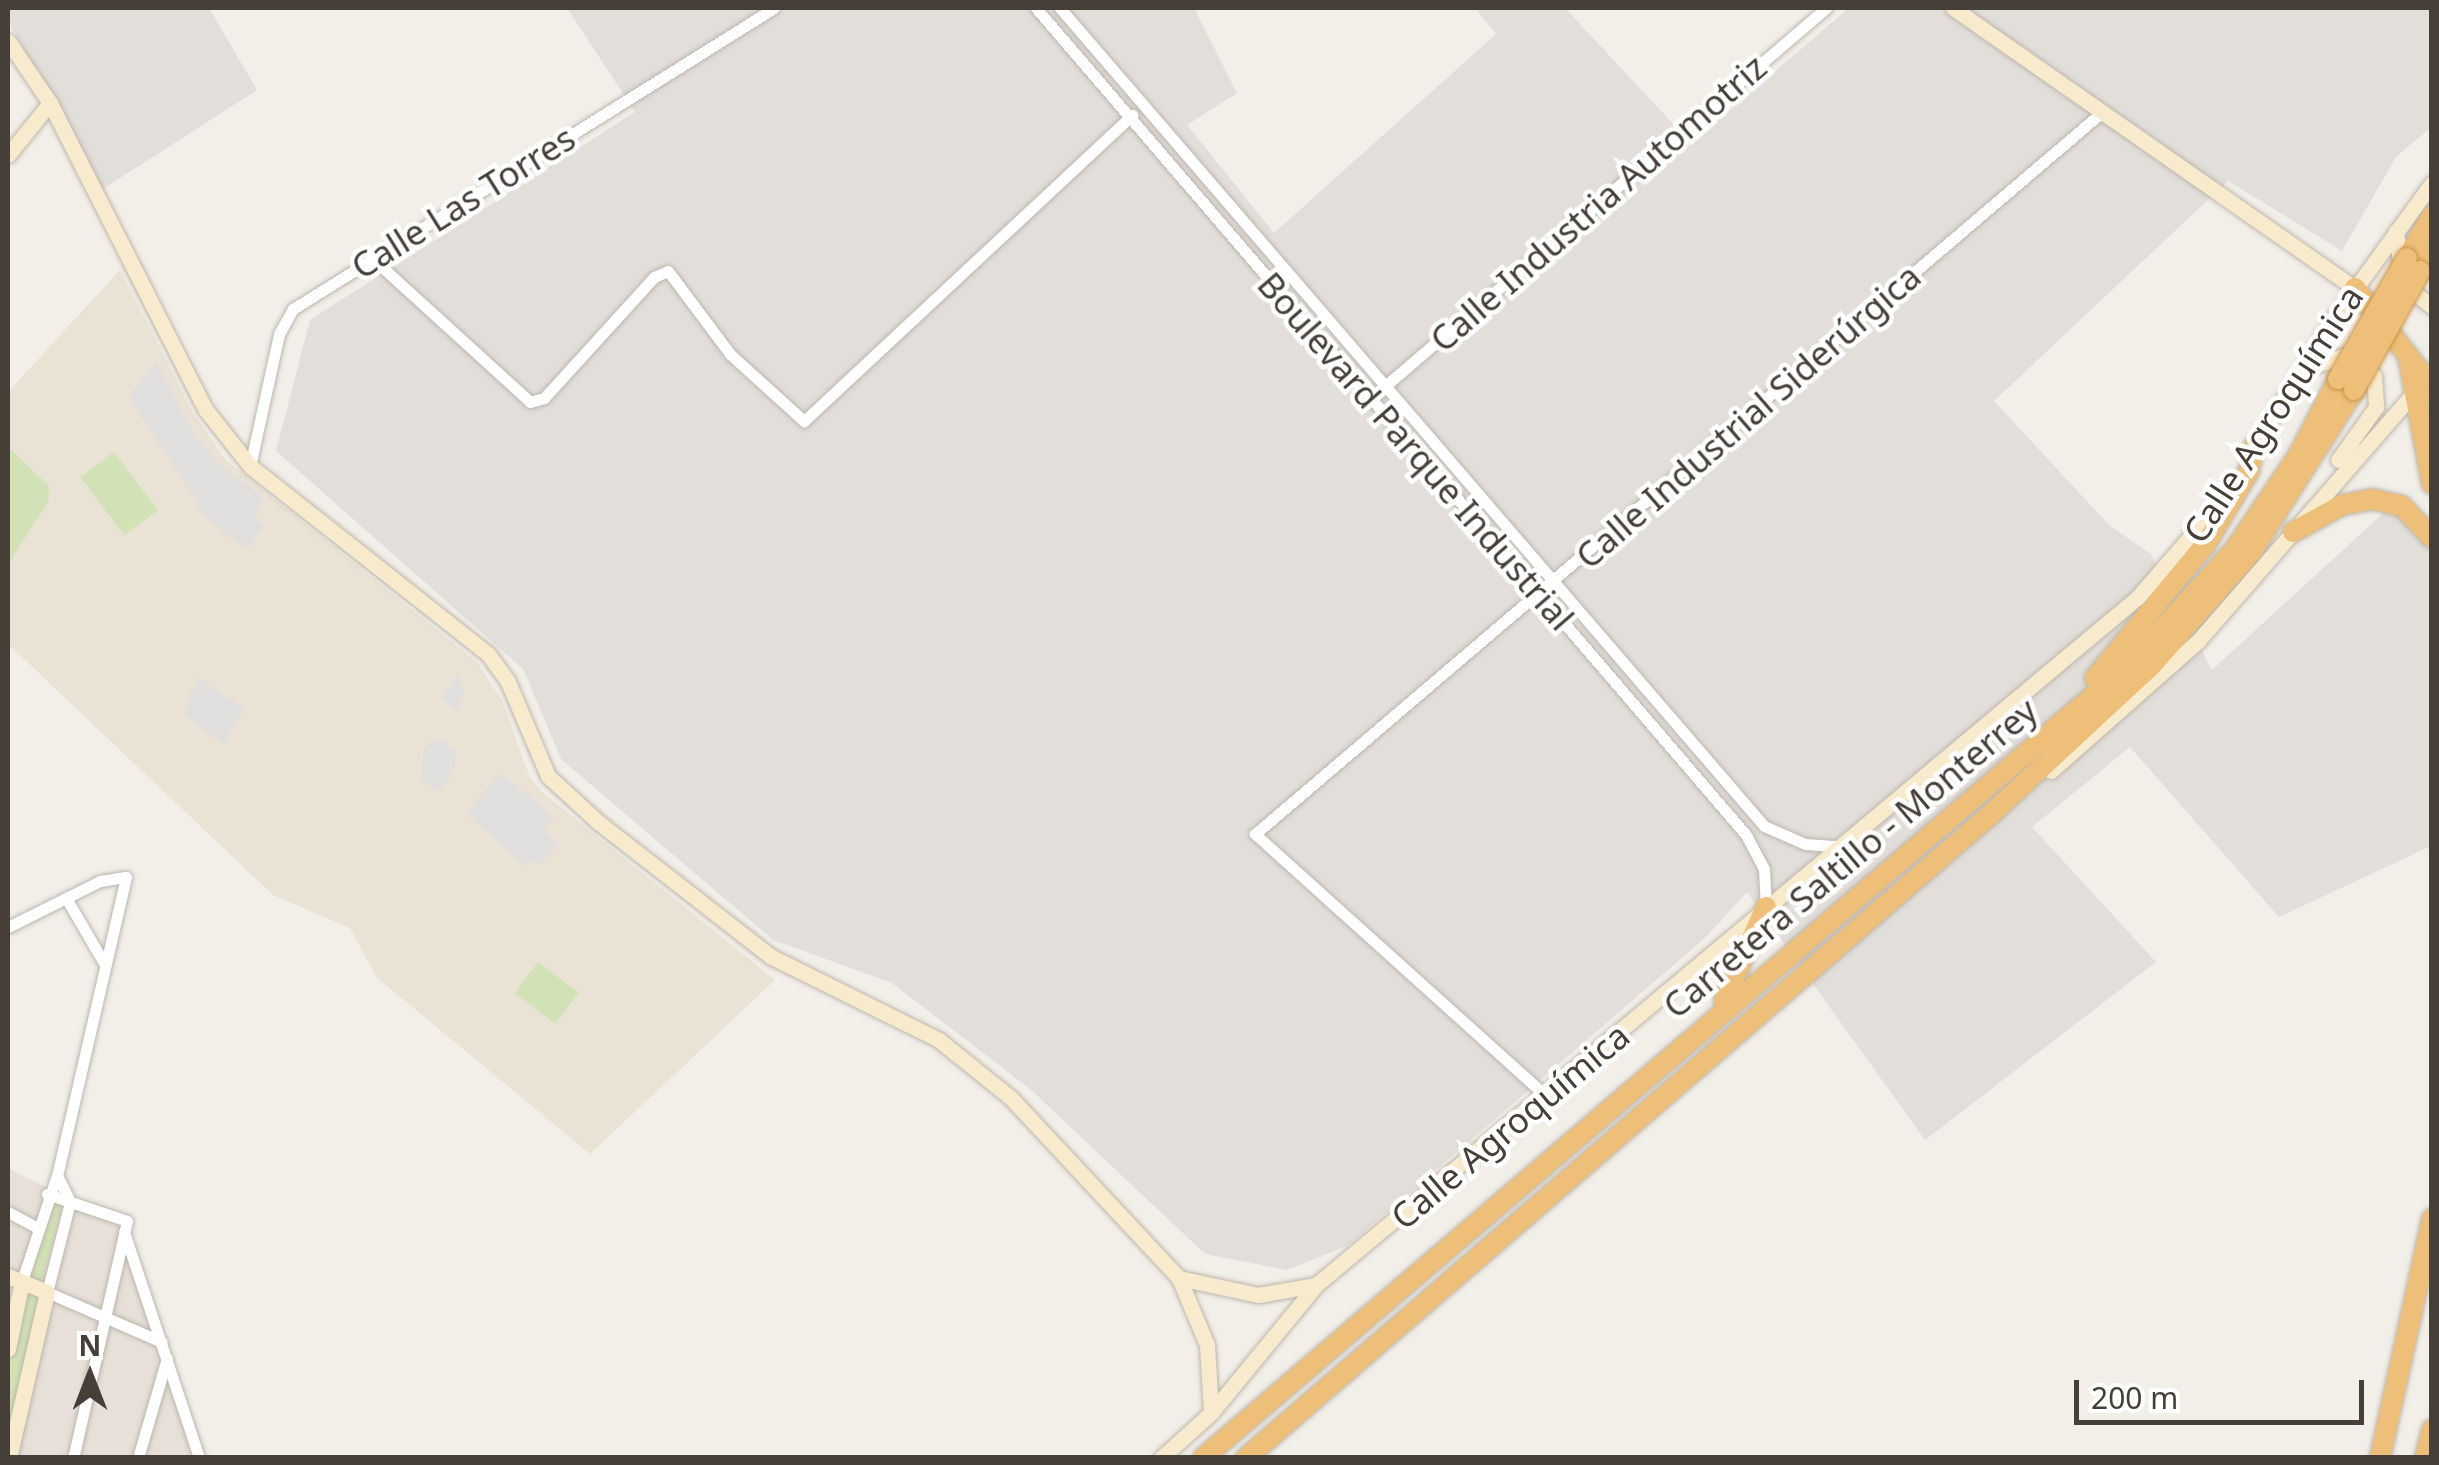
<!DOCTYPE html>
<html>
<head>
<meta charset="utf-8">
<style>
	body { margin:0 }
	#map { position:relative; width:2439px; height:1465px; overflow:hidden; background:#f2efe9; font-family:"Noto Sans",sans-serif }
	div>[style] { position:absolute }
	.residential>* { inset:0; background:#e6e0d8 }
	.industrial>* { inset:0; background:#e2deda }
	.education>* { inset:0; background:#eae2d4 }
	.green>* { inset:0; background:#d1e2b6; transform-origin:0 0 }
	.parking>* { inset:0; background:#e1dfdd }
	.roads { filter:drop-shadow(0 0 2px #bdb6ac) drop-shadow(0 0 2px #bdb6ac) }
	.street>* { height:11px; margin:-5.5px; padding:0 5.5px; transform-origin:5.5px; border-radius:5.5px; background:#fff }
	.secondary>* { height:15px; margin:-7.5px; padding:0 7.5px; transform-origin:7.5px; border-radius:7.5px; background:#f8ebcd }
	.highway>* { height:20px; margin:-10px; padding:0 10px; transform-origin:10px; border-radius:10px; background:#edbf79 }
	.bridges { filter:drop-shadow(0 0 2px #cb944a) drop-shadow(0 0 2px #cb944a) }
	.highway-bridge>* { height:20px; margin:-10px; padding:0 10px; transform-origin:10px; border-radius:10px; background:#edbf79 }
	span { translate:-50% -50%; white-space:nowrap; text-align:center; line-height:1.15; -webkit-text-stroke:9px #fff; paint-order:stroke }
	.street-label { font-size:35px; color:#453f38 }
	.frame { position:absolute; inset:0; border:10px solid #453f38; pointer-events:none }
	.north { position:absolute; left:40px; top:1325px; width:100px; height:100px; -webkit-text-stroke:8px #fff; paint-order:stroke; rotate:0deg; font-size:28px; font-weight:700; line-height:40px; text-align:center; color:#453f38 }
	.north::after { content:''; display:block; margin:auto; width:35px; height:45px; background:#453f38; clip-path:polygon(50% 0,100% 100%,50% 72%,0 100%) }
	.scale { position:absolute; left:2074px; top:1380px; width:290px; height:45px; box-sizing:border-box; border:5px solid #453f38; border-top:0; padding-left:12px; font-size:30px; line-height:35px; white-space:nowrap; color:#453f38; -webkit-text-stroke:8px #fff; paint-order:stroke }
</style>
</head>
<body>
<div id="map">
	<div class="residential">
		<i style="clip-path:polygon(8px 1168px,120px 1225px,192px 1457px,8px 1458px)"></i>
	</div>
	<div class="industrial">
		<i style="clip-path:polygon(10px 8px,209px 8px,257px 90px,103px 189px,8px 21px)"></i>
		<i style="clip-path:polygon(567px 8px,1194px 8px,1237px 93px,1187px 125px,1274px 233px,1496px 34px,1475px 8px,1565px 8px,1691px 143px,1849px 8px,2431px 8px,2431px 127px,2396px 157px,2342px 251px,2228px 181px,1994px 401px,2110px 526px,2151px 554px,2212px 670px,2392px 505px,2432px 544px,2431px 846px,2279px 917px,2130px 747px,2032px 827px,2156px 962px,1925px 1140px,1747px 892px,1705px 938px,1349px 1245px,1287px 1270px,1205px 1254px,1030px 1089px,892px 983px,773px 940px,561px 759px,523px 669px,276px 451px,310px 320px,635px 112px)"></i>
	</div>
	<div class="education">
		<i style="clip-path:polygon(120px 270px,193px 413px,226px 460px,477px 662px,503px 702px,529px 775px,542px 792px,775px 980px,590px 1154px,376px 977px,350px 928px,273px 895px,8px 644px,8px 392px)"></i>
	</div>
	<div class="green">
		<i style="clip-path:polygon(8px 447px,49px 486px,48px 502px,8px 564px)"></i>
		<i style="left:114px;top:452px;width:73px;height:42px;rotate:53deg"></i>
		<i style="left:538px;top:962px;width:51px;height:39px;rotate:37deg"></i>
		<i style="clip-path:polygon(50px 1202px,62px 1205px,42px 1282px,29px 1276px)"></i>
		<i style="clip-path:polygon(26px 1291px,39px 1297px,8px 1441px,8px 1372px)"></i>
	</div>
	<div class="parking">
		<i style="clip-path:polygon(156px 362px,194px 433px,218px 463px,264px 498px,255px 517px,265px 527px,246px 550px,195px 509px,198px 504px,128px 397px)"></i>
		<i style="clip-path:polygon(458px 675px,465px 693px,456px 712px,440px 698px)"></i>
		<i style="clip-path:polygon(198px 677px,244px 709px,223px 744px,183px 714px)"></i>
		<i style="clip-path:polygon(437px 738px,457px 750px,454px 771px,439px 792px,421px 780px,424px 748px)"></i>
		<i style="clip-path:polygon(501px 773px,554px 817px,543px 830px,559px 844px,539px 865px,532px 860px,524px 867px,466px 813px)"></i>
	</div>
	<div class="roads">
		<div class="street">
			<i style="left:1036px;top:8px;width:1090px;rotate:49.35deg"></i>
			<i style="left:1746px;top:835px;width:38px;rotate:62deg"></i>
			<i style="left:1764px;top:869px;width:38px;rotate:87deg"></i>
			<i style="left:1060px;top:8px;width:1079px;rotate:49.28deg"></i>
			<i style="left:1764px;top:826px;width:45px;rotate:23.7deg"></i>
			<i style="left:1805px;top:844px;width:32px;rotate:4deg"></i>
			<i style="left:372px;top:258px;width:214px;rotate:42.3deg"></i>
			<i style="left:530px;top:402px;width:15px;rotate:-16deg"></i>
			<i style="left:544px;top:398px;width:164px;rotate:-47.7deg"></i>
			<i style="left:654px;top:277px;width:15px;rotate:-23deg"></i>
			<i style="left:668px;top:271px;width:104px;rotate:53.2deg"></i>
			<i style="left:730px;top:354px;width:100px;rotate:42.2deg"></i>
			<i style="left:804px;top:421px;width:449px;rotate:-43deg"></i>
			<i style="left:1370px;top:399px;width:601px;rotate:-40.61deg"></i>
			<i style="left:250px;top:466px;width:135px;rotate:-77.6deg"></i>
			<i style="left:279px;top:334px;width:29px;rotate:-61deg"></i>
			<i style="left:293px;top:309px;width:567px;rotate:-32.04deg"></i>
			<i style="left:66px;top:898px;width:75px;rotate:59.7deg"></i>
			<i style="left:8px;top:927px;width:103px;rotate:-26.6deg"></i>
			<i style="left:100px;top:881px;width:26px;rotate:-9deg"></i>
			<i style="left:126px;top:877px;width:306px;rotate:103deg"></i>
			<i style="left:57px;top:1175px;width:112px;rotate:108.3deg"></i>
			<i style="left:1546px;top:1096px;width:392px;rotate:-138deg"></i>
			<i style="left:1255px;top:834px;width:1113px;rotate:-40.44deg"></i>
			<i style="left:57px;top:1175px;width:30px;rotate:64deg"></i>
			<i style="left:70px;top:1202px;width:93px;rotate:104.3deg"></i>
			<i style="left:47px;top:1292px;width:125px;rotate:23.5deg"></i>
			<i style="left:47px;top:1194px;width:84px;rotate:18.6deg"></i>
			<i style="left:127px;top:1221px;width:243px;rotate:102.8deg"></i>
			<i style="left:8px;top:1212px;width:32px;rotate:28deg"></i>
			<i style="left:124px;top:1232px;width:238px;rotate:71.6deg"></i>
			<i style="left:138px;top:1458px;width:104px;rotate:-73.8deg"></i>
		</div>
		<div class="secondary">
			<i style="left:1953px;top:8px;width:490px;rotate:34.9deg"></i>
			<i style="left:8px;top:41px;width:75px;rotate:55.9deg"></i>
			<i style="left:50px;top:103px;width:344px;rotate:63.1deg"></i>
			<i style="left:206px;top:410px;width:71px;rotate:51.8deg"></i>
			<i style="left:250px;top:466px;width:303px;rotate:38.3deg"></i>
			<i style="left:488px;top:654px;width:34px;rotate:54deg"></i>
			<i style="left:508px;top:682px;width:102px;rotate:66.9deg"></i>
			<i style="left:548px;top:776px;width:68px;rotate:42.6deg"></i>
			<i style="left:598px;top:822px;width:218px;rotate:37.9deg"></i>
			<i style="left:770px;top:956px;width:189px;rotate:26.4deg"></i>
			<i style="left:939px;top:1040px;width:92px;rotate:38.9deg"></i>
			<i style="left:1011px;top:1098px;width:246px;rotate:47deg"></i>
			<i style="left:1179px;top:1278px;width:73px;rotate:67.3deg"></i>
			<i style="left:1207px;top:1345px;width:68px;rotate:86.6deg"></i>
			<i style="left:8px;top:155px;width:67px;rotate:-51.1deg"></i>
			<i style="left:2396px;top:231px;width:53px;rotate:82.5deg"></i>
			<i style="left:2403px;top:284px;width:37px;rotate:38deg"></i>
			<i style="left:2305px;top:368px;width:44px;rotate:-17.2deg"></i>
			<i style="left:2347px;top:355px;width:34px;rotate:38deg"></i>
			<i style="left:2374px;top:376px;width:31px;rotate:86deg"></i>
			<i style="left:2376px;top:407px;width:65px;rotate:125.6deg"></i>
			<i style="left:2250px;top:454px;width:155px;rotate:-58.5deg"></i>
			<i style="left:2331px;top:322px;width:172px;rotate:-54deg"></i>
			<i style="left:2051px;top:771px;width:196px;rotate:-41.5deg"></i>
			<i style="left:2198px;top:641px;width:357px;rotate:-49deg"></i>
			<i style="left:8px;top:1276px;width:42px;rotate:22.3deg"></i>
			<i style="left:47px;top:1292px;width:170px;rotate:102.9deg"></i>
			<i style="left:1179px;top:1278px;width:81px;rotate:12.1deg"></i>
			<i style="left:1258px;top:1295px;width:59px;rotate:-9.8deg"></i>
			<i style="left:8px;top:1349px;width:69px;rotate:-78.4deg"></i>
			<i style="left:1161px;top:1458px;width:67px;rotate:-42deg"></i>
			<i style="left:1211px;top:1413px;width:166px;rotate:-50.6deg"></i>
			<i style="left:1316px;top:1285px;width:1072px;rotate:-39.93deg"></i>
			<i style="left:2138px;top:597px;width:130px;rotate:-49.1deg"></i>
		</div>
		<div class="highway">
			<i style="left:2407px;top:258px;width:49px;rotate:-59.2deg"></i>
			<i style="left:2420px;top:271px;width:22px;rotate:-58deg"></i>
			<i style="left:2355px;top:288px;width:104px;rotate:52deg"></i>
			<i style="left:2419px;top:370px;width:29px;rotate:63deg"></i>
			<i style="left:2409px;top:361px;width:125px;rotate:79.4deg"></i>
			<i style="left:2293px;top:532px;width:56px;rotate:-28.9deg"></i>
			<i style="left:2342px;top:505px;width:31px;rotate:-11deg"></i>
			<i style="left:2372px;top:499px;width:31px;rotate:13deg"></i>
			<i style="left:2402px;top:506px;width:44px;rotate:46.8deg"></i>
			<i style="left:2095px;top:678px;width:174px;rotate:-50.4deg"></i>
			<i style="left:2206px;top:544px;width:85px;rotate:-59.5deg"></i>
			<i style="left:2249px;top:471px;width:25px;rotate:-78deg"></i>
			<i style="left:1724px;top:1001px;width:103px;rotate:-65.9deg"></i>
			<i style="left:1203px;top:1458px;width:1216px;rotate:-40.57deg"></i>
			<i style="left:2127px;top:667px;width:160px;rotate:-47.5deg"></i>
			<i style="left:2235px;top:549px;width:112px;rotate:-55.9deg"></i>
			<i style="left:2298px;top:456px;width:87px;rotate:-62.5deg"></i>
			<i style="left:1246px;top:1458px;width:985px;rotate:-40.84deg"></i>
			<i style="left:1991px;top:814px;width:218px;rotate:-42.8deg"></i>
			<i style="left:2151px;top:666px;width:153px;rotate:-48.7deg"></i>
			<i style="left:2252px;top:551px;width:191px;rotate:-57.6deg"></i>
			<i style="left:2380px;top:1458px;width:245px;rotate:-77.7deg"></i>
			<i style="left:2425px;top:1458px;width:29px;rotate:-76deg"></i>
		</div>
	</div>
	<div class="bridges">
		<div class="highway-bridge">
			<i style="left:2338px;top:379px;width:139px;rotate:-60.3deg"></i>
			<i style="left:2354px;top:390px;width:136px;rotate:-61deg"></i>
		</div>
	</div>
	<div class="street-label">
		<span style="left:463px;top:202px;rotate:-32deg">Calle Las Torres</span>
		<span style="left:1598px;top:203px;rotate:-41deg">Calle Industria Automotriz</span>
		<span style="left:2273px;top:414px;rotate:-57deg">Calle Agroquímica</span>
		<span style="left:1748px;top:416px;rotate:-41deg">Calle Industrial Siderúrgica</span>
		<span style="left:1416px;top:451px;rotate:49deg">Boulevard Parque Industrial</span>
		<span style="left:1850px;top:858px;rotate:-40deg">Carretera Saltillo - Monterrey</span>
		<span style="left:1510px;top:1126px;rotate:-40deg">Calle Agroquímica</span>
	</div>
	<div class="frame"></div>
	<div class="north">N</div>
	<div class="scale">200 m</div>
</div>
</body>
</html>
